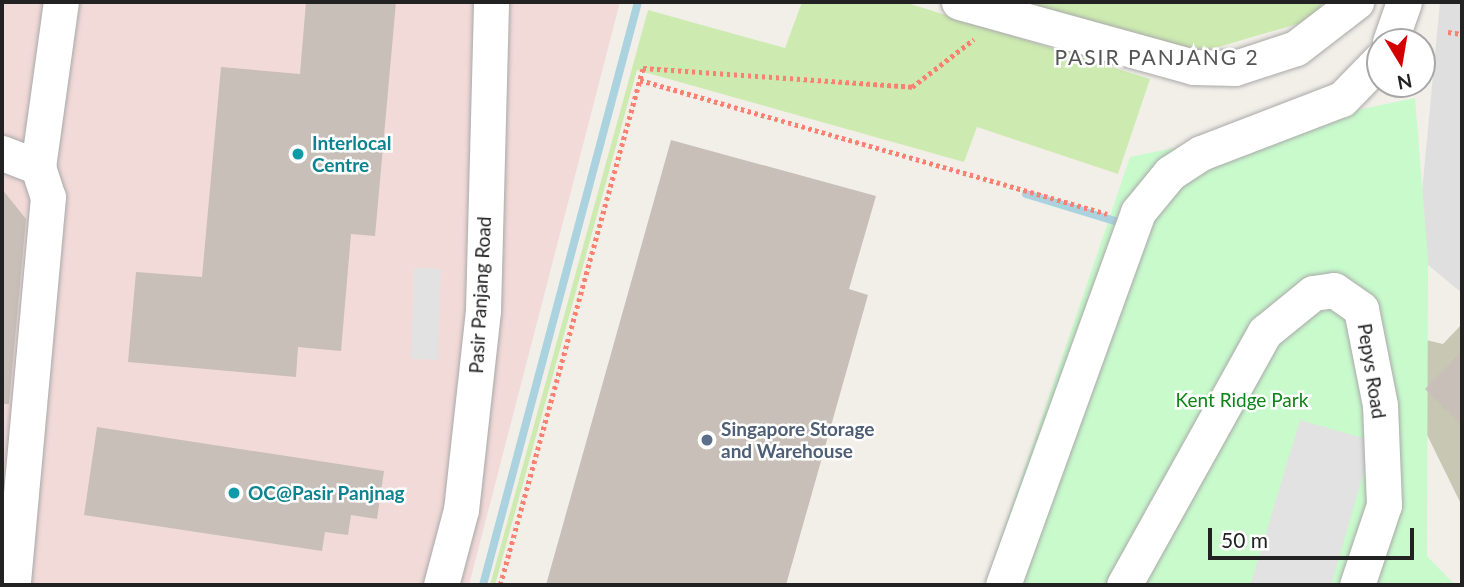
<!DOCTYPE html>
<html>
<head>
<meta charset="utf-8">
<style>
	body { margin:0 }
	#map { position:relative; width:1464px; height:587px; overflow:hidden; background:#f2efe9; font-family:Lato,sans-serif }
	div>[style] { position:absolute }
	.residential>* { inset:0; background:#e0dfdf }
	.commercial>* { inset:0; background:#f2dad9 }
	.construction>* { inset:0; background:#c7c7b4 }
	.grass>* { inset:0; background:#cdebb0 }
	.park>* { inset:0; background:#c8facc }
	.parking>* { inset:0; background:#e2e2e2; transform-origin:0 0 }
	.stream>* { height:8px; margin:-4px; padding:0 4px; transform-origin:4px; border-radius:4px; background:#aad3df }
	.building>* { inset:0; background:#c7bfb8 }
	.path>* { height:4.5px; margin-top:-2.25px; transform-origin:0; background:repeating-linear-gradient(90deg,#fa8072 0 3.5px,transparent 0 7px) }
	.roads { filter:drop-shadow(0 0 2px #a9a9a9) drop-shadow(0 0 2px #a9a9a9) }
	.minor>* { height:35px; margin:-17.5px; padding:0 17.5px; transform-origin:17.5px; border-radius:17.5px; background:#fff }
	.dots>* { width:19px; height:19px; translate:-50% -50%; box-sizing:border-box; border:4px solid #fff; border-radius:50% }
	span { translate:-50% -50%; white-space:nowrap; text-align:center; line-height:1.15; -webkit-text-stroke:5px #fff; paint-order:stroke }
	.culture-label { font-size:19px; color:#0d838f; font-weight:700 }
	.left { translate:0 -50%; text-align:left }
	.street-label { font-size:19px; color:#222 }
	.park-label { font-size:19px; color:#0c8416 }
	.service-label { font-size:19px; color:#4e5e75; font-weight:700 }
	.neighbourhood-label { font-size:21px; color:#555; letter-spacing:2px }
	.frame { position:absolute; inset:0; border:4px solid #222; pointer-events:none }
	.north { position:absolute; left:1366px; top:28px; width:70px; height:70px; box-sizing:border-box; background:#fff; border:2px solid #a7a7a7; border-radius:50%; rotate:169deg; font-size:19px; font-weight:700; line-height:28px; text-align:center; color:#222 }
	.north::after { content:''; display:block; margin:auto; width:24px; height:32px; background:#d40000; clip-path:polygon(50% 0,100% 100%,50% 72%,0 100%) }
	.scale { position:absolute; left:1208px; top:528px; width:206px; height:32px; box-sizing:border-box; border:4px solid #222; border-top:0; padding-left:9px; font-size:21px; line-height:24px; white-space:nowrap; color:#222; -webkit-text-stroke:5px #fff; paint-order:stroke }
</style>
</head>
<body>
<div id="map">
	<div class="residential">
		<i style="clip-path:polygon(1440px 2px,1462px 2px,1462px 293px,1416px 255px)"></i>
	</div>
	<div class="commercial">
		<i style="clip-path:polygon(2px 2px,620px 2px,469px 585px,2px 585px)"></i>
	</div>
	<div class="construction">
		<i style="clip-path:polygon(1462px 324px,1462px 506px,1408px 396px,1409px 336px,1443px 344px)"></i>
	</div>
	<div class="grass">
		<i style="clip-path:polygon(802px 2px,904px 2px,1150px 79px,1118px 174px,977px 127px,964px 162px,637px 70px,495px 585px,490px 585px,648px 10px,785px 48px)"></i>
		<i style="clip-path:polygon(1021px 2px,1323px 2px,1314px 19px,1198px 53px)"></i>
	</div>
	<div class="park">
		<i style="clip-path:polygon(1415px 98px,1428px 259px,1427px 556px,1455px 585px,985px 585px,1130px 157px)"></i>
	</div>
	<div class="parking">
		<i style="left:414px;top:268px;width:27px;height:91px;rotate:2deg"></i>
		<i style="clip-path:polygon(1300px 420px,1373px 441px,1331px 585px,1258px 585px,1251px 583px)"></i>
	</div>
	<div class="stream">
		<i style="left:1026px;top:194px;width:96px;rotate:16.9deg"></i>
		<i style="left:483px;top:585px;width:603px;rotate:-75.11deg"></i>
	</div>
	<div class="building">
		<i style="clip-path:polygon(306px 2px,396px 2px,375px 236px,351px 234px,341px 351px,298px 347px,296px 377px,128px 362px,136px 272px,202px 277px,221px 67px,300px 74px)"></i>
		<i style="clip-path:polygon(671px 140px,876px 196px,849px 289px,868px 295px,786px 585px,546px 585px)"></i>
		<i style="clip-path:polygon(2px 189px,26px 219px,9px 404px,2px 404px)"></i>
		<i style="clip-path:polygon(1462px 351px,1462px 425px,1425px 389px)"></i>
		<i style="clip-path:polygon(97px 427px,384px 471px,377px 519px,351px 515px,348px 535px,325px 532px,322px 551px,84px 515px)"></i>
	</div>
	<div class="path">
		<i style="left:1448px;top:32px;width:14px;rotate:8deg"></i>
		<i style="left:640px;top:80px;width:486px;rotate:16deg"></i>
		<i style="left:500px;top:585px;width:536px;rotate:-74.54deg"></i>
		<i style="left:643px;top:68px;width:270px;rotate:4deg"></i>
		<i style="left:912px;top:87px;width:78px;rotate:-37.7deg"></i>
	</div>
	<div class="roads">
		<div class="minor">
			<i style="left:959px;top:2px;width:243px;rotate:15.5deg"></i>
			<i style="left:1193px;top:67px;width:42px;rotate:1.4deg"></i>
			<i style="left:1235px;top:68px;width:64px;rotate:-18.2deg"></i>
			<i style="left:1296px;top:48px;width:76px;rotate:-37.5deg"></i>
			<i style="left:1390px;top:42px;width:42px;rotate:-70.7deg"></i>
			<i style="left:2px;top:153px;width:39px;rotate:21deg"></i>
			<i style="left:38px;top:167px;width:32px;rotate:72deg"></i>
			<i style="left:48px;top:197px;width:390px;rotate:95.2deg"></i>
			<i style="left:38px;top:167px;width:167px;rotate:-82.1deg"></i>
			<i style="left:441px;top:585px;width:78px;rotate:-75.1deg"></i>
			<i style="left:461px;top:510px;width:201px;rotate:-83.7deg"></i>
			<i style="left:483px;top:310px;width:308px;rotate:-88.5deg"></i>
			<i style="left:1003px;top:585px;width:397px;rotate:-70.1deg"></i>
			<i style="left:1138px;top:212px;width:50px;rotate:-50.6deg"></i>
			<i style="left:1170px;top:173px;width:37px;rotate:-33deg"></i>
			<i style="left:1201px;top:153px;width:151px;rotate:-21deg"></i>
			<i style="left:1342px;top:99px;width:54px;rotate:-45.7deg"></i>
			<i style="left:1124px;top:585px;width:290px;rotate:-60.9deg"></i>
			<i style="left:1265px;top:332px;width:62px;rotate:-39.1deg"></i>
			<i style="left:1313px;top:293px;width:21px;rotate:-8deg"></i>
			<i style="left:1334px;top:290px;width:33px;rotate:35deg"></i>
			<i style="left:1361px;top:309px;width:98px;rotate:78.8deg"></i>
			<i style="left:1380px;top:405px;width:100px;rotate:87.7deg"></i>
			<i style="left:1384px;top:505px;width:84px;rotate:108.6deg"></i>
		</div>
	</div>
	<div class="dots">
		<i style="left:298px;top:154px;background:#0f9aa8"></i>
		<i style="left:707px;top:440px;background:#5c6f8a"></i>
		<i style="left:234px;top:493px;background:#0f9aa8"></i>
	</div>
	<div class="culture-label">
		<span class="left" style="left:312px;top:154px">Interlocal<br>Centre</span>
		<span class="left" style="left:248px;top:493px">OC@Pasir Panjnag</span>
	</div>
	<div class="street-label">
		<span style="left:480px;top:295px;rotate:-87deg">Pasir Panjang Road</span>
		<span style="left:1372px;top:371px;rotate:81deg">Pepys Road</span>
	</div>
	<div class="park-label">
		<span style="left:1242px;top:400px">Kent Ridge Park</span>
	</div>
	<div class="service-label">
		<span class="left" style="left:721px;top:440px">Singapore Storage<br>and Warehouse</span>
	</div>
	<div class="neighbourhood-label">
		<span style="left:1157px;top:57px">PASIR PANJANG 2</span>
	</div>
	<div class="frame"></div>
	<div class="north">N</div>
	<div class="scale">50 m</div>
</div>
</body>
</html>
